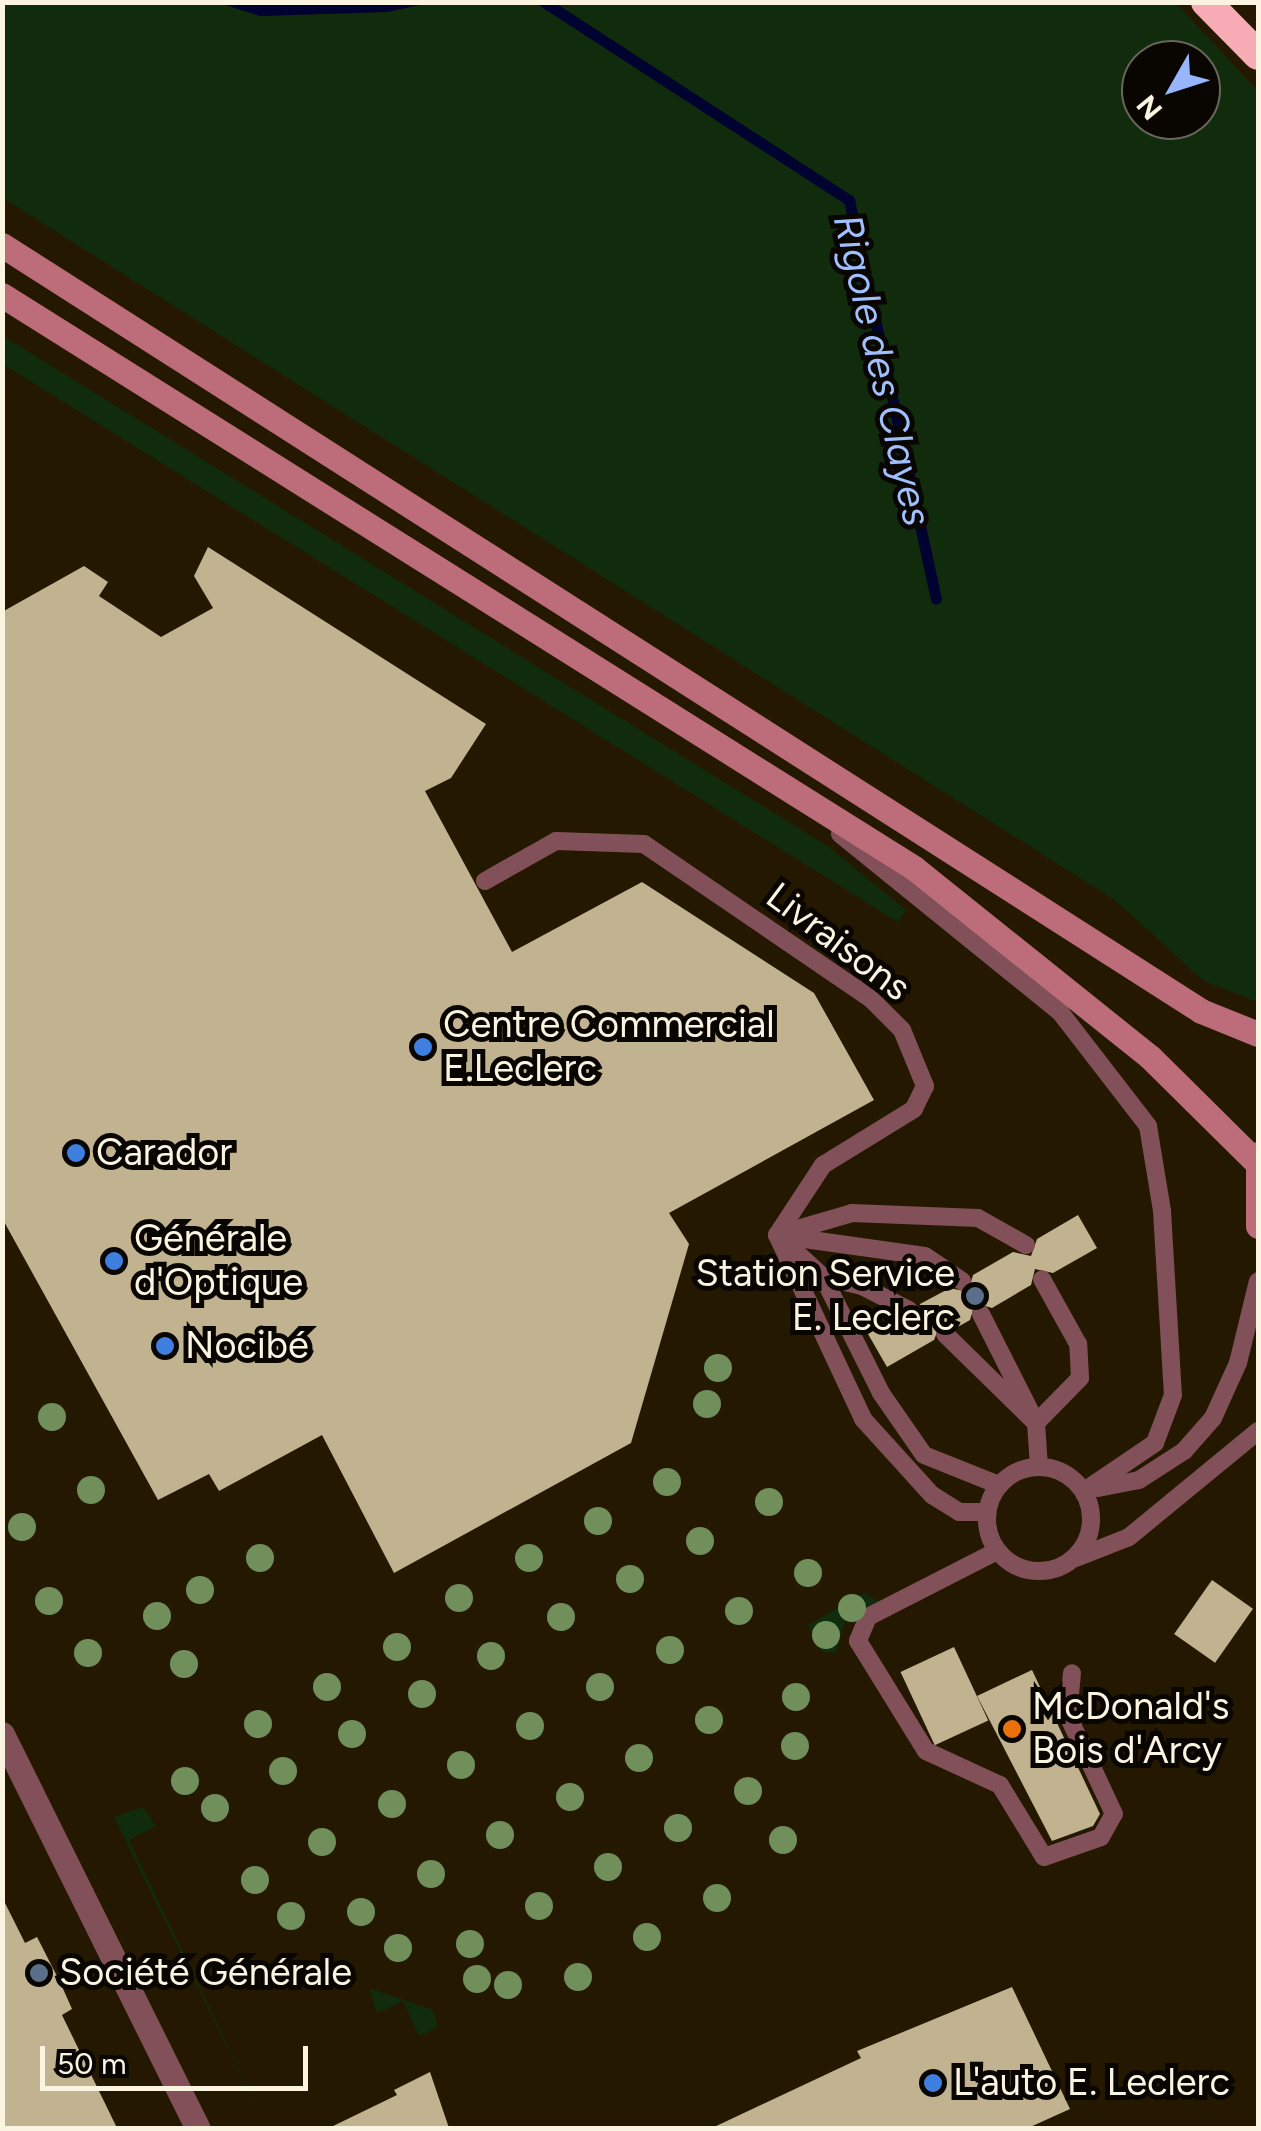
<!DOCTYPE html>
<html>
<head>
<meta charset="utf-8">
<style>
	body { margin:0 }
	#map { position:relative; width:1261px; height:2131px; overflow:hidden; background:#241900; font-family:Figtree,sans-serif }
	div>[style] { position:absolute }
	.green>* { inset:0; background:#112c0d }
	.water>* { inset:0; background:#00032f }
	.stream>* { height:11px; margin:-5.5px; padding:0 5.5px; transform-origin:5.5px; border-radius:5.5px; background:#00032f }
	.building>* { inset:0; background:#c1b390; transform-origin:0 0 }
	.service>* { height:18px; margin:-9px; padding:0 9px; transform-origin:9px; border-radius:9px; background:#825058 }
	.service>.ring { margin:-9px; padding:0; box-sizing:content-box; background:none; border:18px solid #825058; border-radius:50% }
	.tertiary>* { height:25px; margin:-12.5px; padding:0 12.5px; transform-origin:12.5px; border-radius:12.5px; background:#825058 }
	.secondary>* { height:25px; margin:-12.5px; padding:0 12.5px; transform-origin:12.5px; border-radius:12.5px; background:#bd6d7a }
	.motorway>* { height:30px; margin:-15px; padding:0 15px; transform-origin:15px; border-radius:15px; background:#f7acb6 }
	.trees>* { width:28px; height:28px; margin:-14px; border-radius:50%; background:#708f5b }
	.dots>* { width:28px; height:28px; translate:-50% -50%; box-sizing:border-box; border:5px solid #090500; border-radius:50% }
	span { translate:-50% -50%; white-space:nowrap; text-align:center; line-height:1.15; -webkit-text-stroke:10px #090500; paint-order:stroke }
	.street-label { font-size:38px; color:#fbf4e1 }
	.poi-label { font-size:38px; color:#fbf4e1 }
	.left { translate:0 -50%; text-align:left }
	.right { translate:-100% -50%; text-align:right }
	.water-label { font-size:40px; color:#a0bffe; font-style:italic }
	.frame { position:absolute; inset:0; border:5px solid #fbf4e1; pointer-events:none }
	.north { position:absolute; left:1121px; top:40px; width:100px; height:100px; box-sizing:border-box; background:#090500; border:2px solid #6a655a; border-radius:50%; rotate:231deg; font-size:28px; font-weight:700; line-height:40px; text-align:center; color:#fbf4e1 }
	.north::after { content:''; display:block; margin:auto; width:35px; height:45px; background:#97b6fd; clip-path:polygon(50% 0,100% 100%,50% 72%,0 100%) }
	.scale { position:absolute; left:40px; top:2046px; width:268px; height:45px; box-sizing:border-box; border:5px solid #fbf4e1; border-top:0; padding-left:12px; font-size:30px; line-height:35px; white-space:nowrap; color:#fbf4e1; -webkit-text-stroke:8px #090500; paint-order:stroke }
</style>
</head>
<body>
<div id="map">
	<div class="green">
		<i style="clip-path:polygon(evenodd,219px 2px,260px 16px,387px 12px,429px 2px,1176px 3px,1258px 91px,1258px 1002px,1204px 981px,1115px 900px,3px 198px,2px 3px,219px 2px,1141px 60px,1201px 60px,1201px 120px,1141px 120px,1141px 60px)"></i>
		<i style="clip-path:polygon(3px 336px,829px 847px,906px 910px,898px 922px,3px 364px)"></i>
		<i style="clip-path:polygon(864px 1593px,879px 1601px,845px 1621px,836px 1653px,822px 1652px,808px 1625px)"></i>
		<i style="clip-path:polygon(143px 1807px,156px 1826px,129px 1840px,267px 2128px,114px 1817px)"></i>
		<i style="clip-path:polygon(369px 1988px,433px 2010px,438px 2027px,419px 2036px,403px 2001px,377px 2013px)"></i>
	</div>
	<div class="water">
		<i style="clip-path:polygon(219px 3px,429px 3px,387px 12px,260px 16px)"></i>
	</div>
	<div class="stream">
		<i style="left:544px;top:2px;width:364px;rotate:33deg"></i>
		<i style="left:849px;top:200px;width:408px;rotate:77.7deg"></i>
	</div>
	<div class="building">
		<i style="clip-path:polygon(208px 547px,486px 724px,451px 778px,425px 791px,512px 952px,642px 882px,814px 993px,874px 1100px,669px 1213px,689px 1244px,631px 1443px,394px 1573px,322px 1435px,219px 1491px,209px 1474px,158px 1500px,2px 1218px,2px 612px,84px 566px,108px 582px,99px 596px,161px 637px,213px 608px,194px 576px)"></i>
		<i style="clip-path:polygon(1078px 1215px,1097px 1248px,1053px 1273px,1035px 1269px,1031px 1285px,992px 1308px,975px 1303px,970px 1320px,956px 1328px,941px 1322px,934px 1340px,887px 1367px,868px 1334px,896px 1318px,915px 1321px,920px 1304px,950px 1288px,968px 1292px,973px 1275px,1013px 1252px,1031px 1256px,1037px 1239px)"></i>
		<i style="left:1212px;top:1580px;width:50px;height:66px;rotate:35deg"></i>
		<i style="left:954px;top:1647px;width:81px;height:59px;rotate:65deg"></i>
		<i style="clip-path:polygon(1032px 1670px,1100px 1814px,1093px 1826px,1052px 1841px,977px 1696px)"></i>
		<i style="clip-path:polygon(2px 1897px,25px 1943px,37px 1937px,60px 1982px,72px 2009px,62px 2015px,117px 2128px,2px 2128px)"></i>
		<i style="clip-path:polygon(1012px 1987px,1070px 2109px,1028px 2128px,712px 2128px,861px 2058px,857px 2051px)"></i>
		<i style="clip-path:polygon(430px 2072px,449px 2128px,329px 2128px,397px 2095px,394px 2090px)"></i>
	</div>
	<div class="service">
		<i style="left:840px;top:834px;width:283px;rotate:39deg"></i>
		<i style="left:1060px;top:1012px;width:144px;rotate:52.3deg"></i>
		<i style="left:1148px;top:1126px;width:86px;rotate:80.6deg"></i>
		<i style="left:1162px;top:1211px;width:184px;rotate:86.6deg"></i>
		<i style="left:1173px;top:1395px;width:51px;rotate:110.6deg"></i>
		<i style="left:1155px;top:1443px;width:86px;rotate:145.9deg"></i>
		<i style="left:485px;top:881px;width:81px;rotate:-29.4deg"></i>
		<i style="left:556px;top:841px;width:88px;rotate:2deg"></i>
		<i style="left:644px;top:844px;width:275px;rotate:34.3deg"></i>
		<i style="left:871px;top:999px;width:44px;rotate:45deg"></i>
		<i style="left:902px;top:1030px;width:61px;rotate:67.7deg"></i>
		<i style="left:925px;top:1086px;width:25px;rotate:116deg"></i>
		<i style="left:914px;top:1109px;width:107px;rotate:148.4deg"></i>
		<i style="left:823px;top:1165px;width:84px;rotate:123.3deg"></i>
		<i style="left:777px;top:1235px;width:203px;rotate:64.9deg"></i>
		<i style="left:863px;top:1419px;width:103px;rotate:47.8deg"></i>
		<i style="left:932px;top:1495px;width:32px;rotate:32deg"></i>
		<i style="left:959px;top:1512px;width:28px"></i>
		<i style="left:777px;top:1235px;width:78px;rotate:-16.3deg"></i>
		<i style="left:852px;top:1213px;width:126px;rotate:2.3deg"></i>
		<i style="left:978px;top:1218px;width:55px;rotate:29.4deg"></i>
		<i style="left:783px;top:1236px;width:143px;rotate:8deg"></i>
		<i style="left:925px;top:1256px;width:45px;rotate:34deg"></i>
		<i style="left:785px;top:1242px;width:52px;rotate:42.6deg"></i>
		<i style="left:823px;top:1277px;width:40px;rotate:13deg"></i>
		<i style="left:862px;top:1286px;width:53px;rotate:27.1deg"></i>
		<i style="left:823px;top:1277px;width:130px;rotate:63.4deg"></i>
		<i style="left:881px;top:1393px;width:75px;rotate:55.3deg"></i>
		<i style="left:924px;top:1455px;width:81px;rotate:21.8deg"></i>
		<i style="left:981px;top:1314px;width:122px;rotate:63.2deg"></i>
		<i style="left:1036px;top:1423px;width:63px;rotate:-45.6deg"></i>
		<i style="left:1080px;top:1378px;width:34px;rotate:-93deg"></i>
		<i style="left:1078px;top:1344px;width:74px;rotate:-119deg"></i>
		<i style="left:945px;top:1334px;width:127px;rotate:44.4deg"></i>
		<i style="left:1036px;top:1423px;width:44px;rotate:86.1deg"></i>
		<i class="ring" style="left:987px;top:1467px;width:86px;height:86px"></i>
		<i style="left:1098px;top:1488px;width:42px;rotate:-11deg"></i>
		<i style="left:1139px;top:1480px;width:54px;rotate:-32.8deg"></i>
		<i style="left:1184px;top:1451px;width:44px;rotate:-48.7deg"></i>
		<i style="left:1213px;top:1418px;width:60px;rotate:-65.6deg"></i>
		<i style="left:1238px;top:1363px;width:84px;rotate:-76.3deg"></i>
		<i style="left:997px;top:1551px;width:145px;rotate:152.9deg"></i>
		<i style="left:868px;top:1617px;width:26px;rotate:113deg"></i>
		<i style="left:858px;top:1641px;width:129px;rotate:58.3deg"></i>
		<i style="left:926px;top:1751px;width:81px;rotate:24.7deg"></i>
		<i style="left:1000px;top:1785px;width:84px;rotate:58.6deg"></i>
		<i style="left:1044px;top:1857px;width:60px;rotate:-19.3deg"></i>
		<i style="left:1101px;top:1837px;width:26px;rotate:-61deg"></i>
		<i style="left:1114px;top:1814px;width:108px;rotate:-115.1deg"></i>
		<i style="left:1068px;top:1716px;width:43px;rotate:-84.7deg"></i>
		<i style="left:1076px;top:1558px;width:57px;rotate:-21.6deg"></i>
		<i style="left:1129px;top:1537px;width:167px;rotate:-39.4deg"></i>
	</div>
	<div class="tertiary">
		<i style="left:2px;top:1734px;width:440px;rotate:63.6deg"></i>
	</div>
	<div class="secondary">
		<i style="left:2px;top:245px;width:1423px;rotate:32.57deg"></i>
		<i style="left:1201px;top:1011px;width:61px;rotate:22deg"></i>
		<i style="left:2px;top:295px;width:1077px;rotate:32.14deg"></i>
		<i style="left:914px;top:868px;width:302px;rotate:38.7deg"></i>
		<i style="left:1150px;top:1057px;width:149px;rotate:44.7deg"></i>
		<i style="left:1258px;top:1154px;width:72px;rotate:90deg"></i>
	</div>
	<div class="motorway">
		<i style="left:1206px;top:2px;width:74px;rotate:45.5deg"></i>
	</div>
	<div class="trees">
		<i style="left:718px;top:1368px"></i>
		<i style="left:707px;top:1404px"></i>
		<i style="left:52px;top:1417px"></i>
		<i style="left:667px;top:1482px"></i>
		<i style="left:91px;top:1490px"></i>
		<i style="left:769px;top:1502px"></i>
		<i style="left:598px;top:1521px"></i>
		<i style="left:22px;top:1527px"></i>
		<i style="left:700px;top:1541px"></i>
		<i style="left:260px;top:1558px"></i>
		<i style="left:529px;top:1558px"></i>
		<i style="left:808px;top:1573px"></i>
		<i style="left:630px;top:1579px"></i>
		<i style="left:200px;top:1590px"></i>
		<i style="left:459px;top:1598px"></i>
		<i style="left:49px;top:1601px"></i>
		<i style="left:852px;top:1608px"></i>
		<i style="left:739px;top:1611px"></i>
		<i style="left:157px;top:1616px"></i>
		<i style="left:561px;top:1617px"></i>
		<i style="left:826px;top:1635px"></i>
		<i style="left:397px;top:1647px"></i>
		<i style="left:670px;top:1650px"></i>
		<i style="left:88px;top:1653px"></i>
		<i style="left:491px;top:1656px"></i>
		<i style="left:184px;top:1664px"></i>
		<i style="left:327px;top:1687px"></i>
		<i style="left:600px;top:1687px"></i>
		<i style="left:422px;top:1694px"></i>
		<i style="left:796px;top:1697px"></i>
		<i style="left:709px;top:1720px"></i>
		<i style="left:258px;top:1724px"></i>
		<i style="left:530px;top:1726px"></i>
		<i style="left:352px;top:1734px"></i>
		<i style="left:795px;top:1746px"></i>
		<i style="left:639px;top:1758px"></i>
		<i style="left:461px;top:1765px"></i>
		<i style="left:283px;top:1771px"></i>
		<i style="left:185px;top:1781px"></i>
		<i style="left:748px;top:1791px"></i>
		<i style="left:570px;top:1797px"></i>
		<i style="left:392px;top:1804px"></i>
		<i style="left:215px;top:1808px"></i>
		<i style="left:678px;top:1828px"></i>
		<i style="left:500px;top:1835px"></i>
		<i style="left:783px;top:1840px"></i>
		<i style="left:322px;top:1842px"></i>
		<i style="left:608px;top:1867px"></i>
		<i style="left:431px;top:1874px"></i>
		<i style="left:255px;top:1880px"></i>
		<i style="left:717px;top:1898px"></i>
		<i style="left:539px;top:1906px"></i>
		<i style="left:361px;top:1912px"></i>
		<i style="left:291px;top:1916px"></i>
		<i style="left:647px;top:1937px"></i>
		<i style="left:470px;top:1944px"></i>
		<i style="left:398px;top:1948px"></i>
		<i style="left:578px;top:1977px"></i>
		<i style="left:477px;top:1979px"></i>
		<i style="left:508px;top:1985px"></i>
	</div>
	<div class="dots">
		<i style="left:423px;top:1047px;background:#3f7fe0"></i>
		<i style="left:76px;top:1153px;background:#3f7fe0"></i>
		<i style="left:114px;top:1261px;background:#3f7fe0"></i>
		<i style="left:975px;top:1296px;background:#5c6f8a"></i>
		<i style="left:165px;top:1346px;background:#3f7fe0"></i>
		<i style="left:1012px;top:1729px;background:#e8710a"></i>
		<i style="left:39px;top:1973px;background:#5c6f8a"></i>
		<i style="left:933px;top:2083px;background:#3f7fe0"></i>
	</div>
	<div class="street-label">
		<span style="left:838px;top:942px;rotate:37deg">Livraisons</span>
	</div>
	<div class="poi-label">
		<span class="left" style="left:443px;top:1047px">Centre Commercial<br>E.Leclerc</span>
		<span class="left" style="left:96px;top:1153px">Carador</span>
		<span class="left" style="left:134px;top:1261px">Générale<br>d'Optique</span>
		<span class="right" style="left:955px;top:1296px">Station Service<br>E. Leclerc</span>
		<span class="left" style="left:185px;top:1346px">Nocibé</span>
		<span class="left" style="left:1032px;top:1729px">McDonald's<br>Bois d'Arcy</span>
		<span class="left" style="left:59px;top:1973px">Société Générale</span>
		<span class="left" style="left:953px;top:2083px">L'auto E. Leclerc</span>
	</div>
	<div class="water-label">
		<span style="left:883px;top:370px;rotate:77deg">Rigole des Clayes</span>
	</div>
	<div class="frame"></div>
	<div class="north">N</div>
	<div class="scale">50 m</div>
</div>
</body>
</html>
